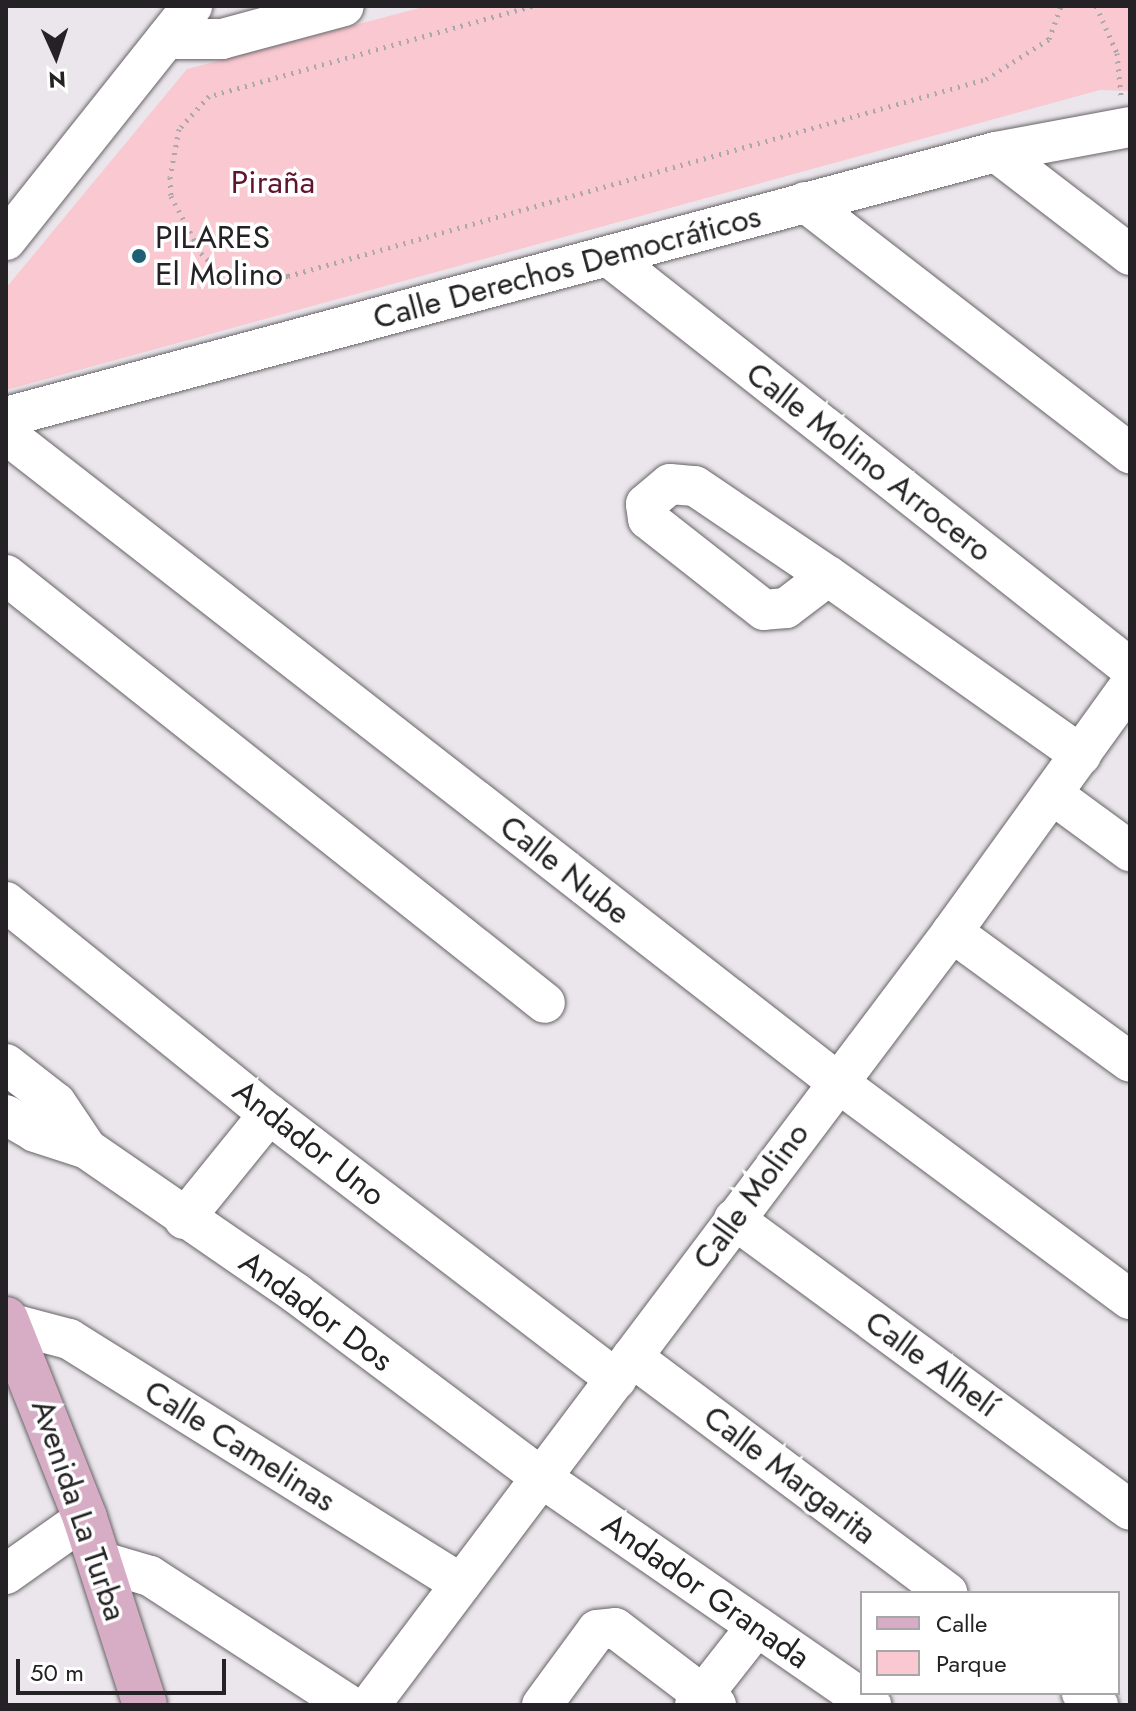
<!DOCTYPE html>
<html>
<head>
<meta charset="utf-8">
<style>
	body { margin:0 }
	#map { position:relative; width:1136px; height:1711px; overflow:hidden; background:#eae6eb; font-family:Jost,sans-serif }
	div>[style] { position:absolute }
	.green>* { inset:0; background:#f9c8d0 }
	.path>* { height:5px; margin-top:-2.5px; transform-origin:0; background:repeating-linear-gradient(90deg,#aba8ac 0 2px,transparent 0 8px) }
	.roads { filter:drop-shadow(0 0 2px #676367) drop-shadow(0 0 2px #676367) }
	.minor>* { height:40px; margin:-20px; padding:0 20px; transform-origin:20px; border-radius:20px; background:#fff }
	.major>* { height:44px; margin:-22px; padding:0 22px; transform-origin:22px; border-radius:22px; background:#d7adc5 }
	.dots>* { width:22px; height:22px; translate:-50% -50%; box-sizing:border-box; border:4px solid #fff; border-radius:50% }
	span { translate:-50% -50%; white-space:nowrap; text-align:center; line-height:1.15; -webkit-text-stroke:7px #fff; paint-order:stroke }
	.park-label { font-size:32px; color:#61152d }
	.poi-label { font-size:32px; color:#242224 }
	.left { translate:0 -50%; text-align:left }
	.street-label { font-size:32px; color:#242224 }
	.frame { position:absolute; inset:0; border:8px solid #242224; pointer-events:none }
	.legend { position:absolute; left:860px; top:1591px; width:260px; height:104px; box-sizing:border-box; background:#fff; border:2px solid #a7a7a7; margin:0; padding:10px 14px; list-style:none; font-size:24px; color:#242224 }
	.legend li { display:flex; align-items:center; gap:16px; height:40px }
	.legend b { width:40px; border:2px solid #a7a7a7 }
	.north { position:absolute; left:16px; top:16px; width:80px; height:80px; -webkit-text-stroke:6px #fff; paint-order:stroke; rotate:177deg; font-size:22px; font-weight:700; line-height:32px; text-align:center; color:#242224 }
	.north::after { content:''; display:block; margin:auto; width:28px; height:36px; background:#242224; clip-path:polygon(50% 0,100% 100%,50% 72%,0 100%) }
	.scale { position:absolute; left:16px; top:1659px; width:210px; height:36px; box-sizing:border-box; border:4px solid #242224; border-top:0; padding-left:10px; font-size:24px; line-height:28px; white-space:nowrap; color:#242224; -webkit-text-stroke:6px #fff; paint-order:stroke }
</style>
</head>
<body>
<div id="map">
	<div class="green">
		<i style="clip-path:polygon(427px 6px,1130px 6px,1130px 91px,1100px 90px,6px 390px,6px 288px,187px 69px)"></i>
	</div>
	<div class="path">
		<i style="left:532px;top:6px;width:335px;rotate:164.4deg"></i>
		<i style="left:209px;top:96px;width:45px;rotate:132.3deg"></i>
		<i style="left:179px;top:129px;width:49px;rotate:100.6deg"></i>
		<i style="left:170px;top:177px;width:19px;rotate:87deg"></i>
		<i style="left:171px;top:196px;width:64px;rotate:62.2deg"></i>
		<i style="left:201px;top:253px;width:23px;rotate:45deg"></i>
		<i style="left:217px;top:269px;width:23px;rotate:23deg"></i>
		<i style="left:238px;top:278px;width:50px;rotate:-2.3deg"></i>
		<i style="left:288px;top:276px;width:725px;rotate:-15.76deg"></i>
		<i style="left:986px;top:79px;width:75px;rotate:-32.4deg"></i>
		<i style="left:1049px;top:39px;width:35px;rotate:-70deg"></i>
		<i style="left:1096px;top:6px;width:51px;rotate:65.9deg"></i>
		<i style="left:1117px;top:53px;width:43px;rotate:84.7deg"></i>
	</div>
	<div class="roads">
		<div class="minor">
			<i style="left:166px;top:39px;width:56px"></i>
			<i style="left:222px;top:39px;width:126px;rotate:-15.1deg"></i>
			<i style="left:996px;top:152px;width:169px;rotate:37.5deg"></i>
			<i style="left:805px;top:202px;width:411px;rotate:37.7deg"></i>
			<i style="left:6px;top:240px;width:299px;rotate:-51.5deg"></i>
			<i style="left:608px;top:256px;width:665px;rotate:38.28deg"></i>
			<i style="left:6px;top:417px;width:1025px;rotate:-14.99deg"></i>
			<i style="left:996px;top:152px;width:136px;rotate:-10.6deg"></i>
			<i style="left:6px;top:434px;width:1052px;rotate:37.94deg"></i>
			<i style="left:836px;top:1081px;width:366px;rotate:36.6deg"></i>
			<i style="left:6px;top:575px;width:688px;rotate:38.45deg"></i>
			<i style="left:828px;top:576px;width:53px;rotate:142.7deg"></i>
			<i style="left:786px;top:608px;width:22px;rotate:175deg"></i>
			<i style="left:764px;top:610px;width:147px;rotate:-141.9deg"></i>
			<i style="left:648px;top:519px;width:15px;rotate:-98deg"></i>
			<i style="left:646px;top:504px;width:31px;rotate:-40deg"></i>
			<i style="left:670px;top:484px;width:25px;rotate:5deg"></i>
			<i style="left:695px;top:486px;width:161px;rotate:34.1deg"></i>
			<i style="left:828px;top:576px;width:310px;rotate:35.3deg"></i>
			<i style="left:1052px;top:794px;width:97px;rotate:36.2deg"></i>
			<i style="left:6px;top:902px;width:338px;rotate:38.9deg"></i>
			<i style="left:269px;top:1114px;width:437px;rotate:37.4deg"></i>
			<i style="left:952px;top:932px;width:220px;rotate:36.1deg"></i>
			<i style="left:6px;top:1064px;width:63px;rotate:38deg"></i>
			<i style="left:56px;top:1103px;width:55px;rotate:56deg"></i>
			<i style="left:6px;top:1115px;width:34px;rotate:30deg"></i>
			<i style="left:35px;top:1132px;width:55px;rotate:18.1deg"></i>
			<i style="left:87px;top:1149px;width:255px;rotate:34.6deg"></i>
			<i style="left:297px;top:1294px;width:306px;rotate:36.9deg"></i>
			<i style="left:542px;top:1478px;width:400px;rotate:34.6deg"></i>
			<i style="left:184px;top:1219px;width:135px;rotate:-51deg"></i>
			<i style="left:734px;top:1219px;width:491px;rotate:36.3deg"></i>
			<i style="left:12px;top:1324px;width:59px;rotate:14.7deg"></i>
			<i style="left:69px;top:1339px;width:462px;rotate:32deg"></i>
			<i style="left:632px;top:1357px;width:394px;rotate:36.8deg"></i>
			<i style="left:99px;top:1561px;width:53px;rotate:16.4deg"></i>
			<i style="left:150px;top:1576px;width:237px;rotate:33deg"></i>
			<i style="left:6px;top:1574px;width:97px;rotate:-35.3deg"></i>
			<i style="left:1082px;top:1693px;width:20px;rotate:37deg"></i>
			<i style="left:370px;top:1705px;width:968px;rotate:-53.02deg"></i>
			<i style="left:952px;top:932px;width:304px;rotate:-54.2deg"></i>
			<i style="left:542px;top:1705px;width:93px;rotate:-53.7deg"></i>
			<i style="left:597px;top:1630px;width:18px;rotate:-6deg"></i>
			<i style="left:615px;top:1628px;width:127px;rotate:37.3deg"></i>
			<i style="left:695px;top:1705px;width:100px;rotate:-51.9deg"></i>
		</div>
		<div class="major">
			<i style="left:6px;top:1319px;width:214px;rotate:68.3deg"></i>
			<i style="left:85px;top:1518px;width:196px;rotate:72.2deg"></i>
		</div>
	</div>
	<div class="dots">
		<i style="left:139px;top:256px;background:#1e6174"></i>
	</div>
	<div class="park-label">
		<span style="left:273px;top:182px">Piraña</span>
	</div>
	<div class="poi-label">
		<span class="left" style="left:155px;top:256px">PILARES<br>El Molino</span>
	</div>
	<div class="street-label">
		<span style="left:567px;top:267px;rotate:-15deg">Calle Derechos Democráticos</span>
		<span style="left:869px;top:462px;rotate:38deg">Calle Molino Arrocero</span>
		<span style="left:565px;top:870px;rotate:38deg">Calle Nube</span>
		<span style="left:309px;top:1143px;rotate:38deg">Andador Uno</span>
		<span style="left:751px;top:1196px;rotate:-54deg">Calle Molino</span>
		<span style="left:316px;top:1311px;rotate:36deg">Andador Dos</span>
		<span style="left:932px;top:1364px;rotate:36deg">Calle Alhelí</span>
		<span style="left:240px;top:1446px;rotate:32deg">Calle Camelinas</span>
		<span style="left:790px;top:1475px;rotate:37deg">Calle Margarita</span>
		<span style="left:79px;top:1510px;rotate:71deg">Avenida La Turba</span>
		<span style="left:706px;top:1591px;rotate:35deg">Andador Granada</span>
	</div>
	<div class="frame"></div>
	<ul class="legend">
	<li><b style="height:10px;background:#d7adc5"></b>Calle</li>
	<li><b style="height:22px;background:#f9c8d0"></b>Parque</li>
	</ul>
	<div class="north">N</div>
	<div class="scale">50 m</div>
</div>
</body>
</html>
